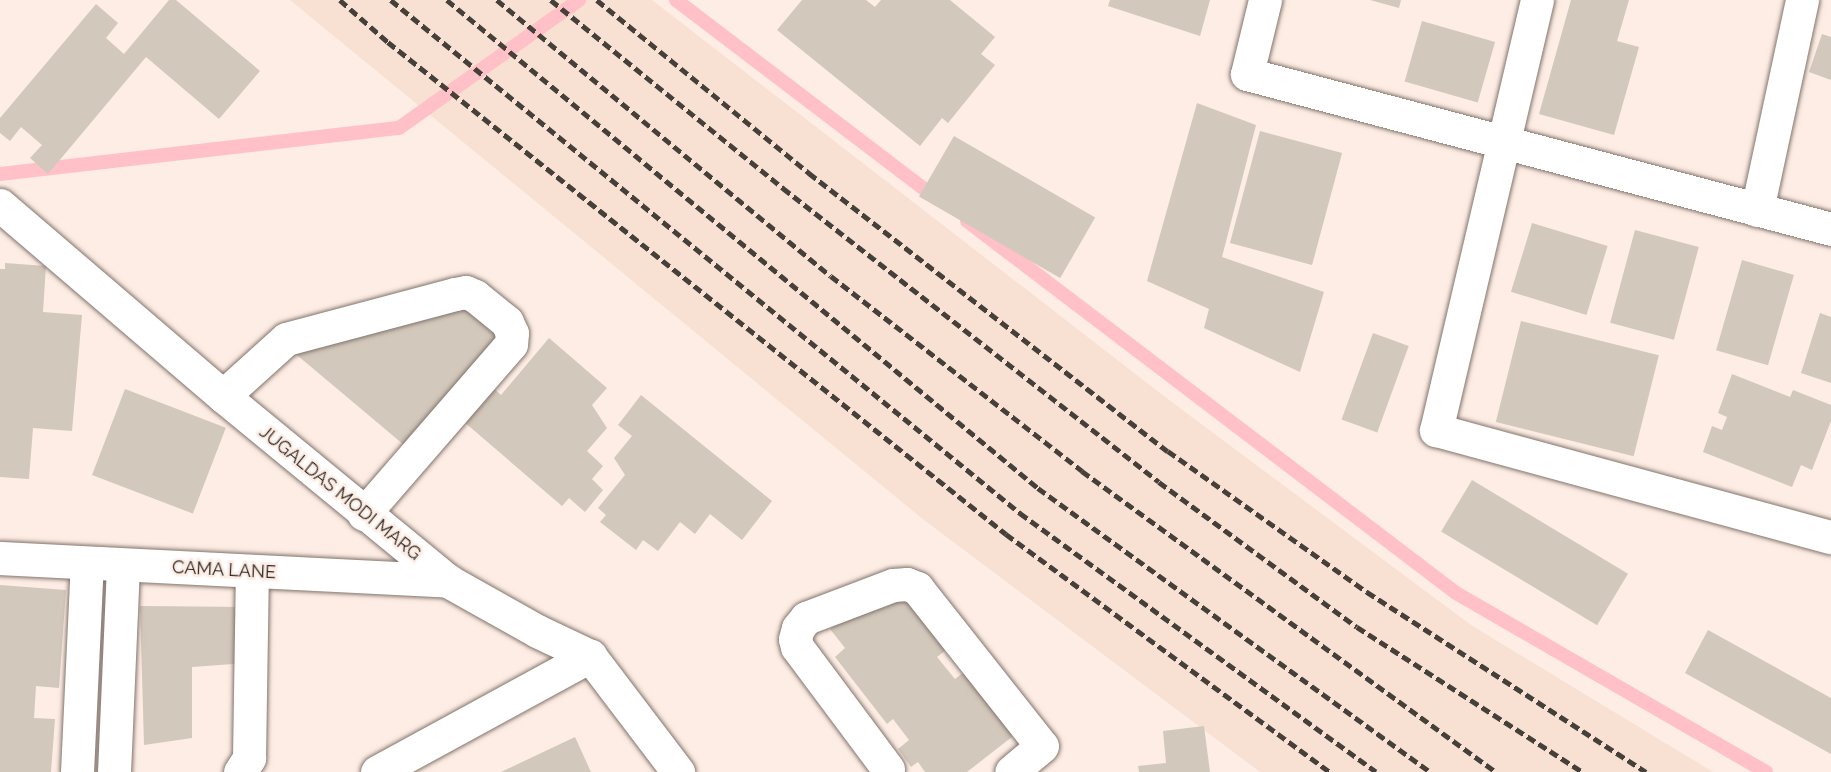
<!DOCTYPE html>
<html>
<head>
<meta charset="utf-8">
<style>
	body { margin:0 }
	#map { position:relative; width:1831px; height:772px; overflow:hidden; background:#fdede4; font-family:Raleway,sans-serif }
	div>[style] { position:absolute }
	.built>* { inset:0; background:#f8e1d2 }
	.stream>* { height:14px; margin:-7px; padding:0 7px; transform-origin:7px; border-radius:7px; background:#ffc1c7 }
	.building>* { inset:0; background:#d2c8bb; transform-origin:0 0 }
	.roads { filter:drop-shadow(0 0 2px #82746c) drop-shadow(0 0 2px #82746c) }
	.minor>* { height:33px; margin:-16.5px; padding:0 16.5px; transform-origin:16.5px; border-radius:16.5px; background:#fff }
	.rail>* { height:4.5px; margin-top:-2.25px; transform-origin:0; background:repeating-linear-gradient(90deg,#46403b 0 9px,transparent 0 13.5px) }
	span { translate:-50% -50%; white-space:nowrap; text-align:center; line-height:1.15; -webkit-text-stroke:5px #fdede4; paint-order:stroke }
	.street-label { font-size:18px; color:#2c2723 }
</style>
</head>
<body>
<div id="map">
	<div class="built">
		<i style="clip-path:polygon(290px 0,652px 0,1169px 400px,1471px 625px,1713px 772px,1260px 772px,924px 520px)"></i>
	</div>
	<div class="stream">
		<i style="left:676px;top:0;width:328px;rotate:37.3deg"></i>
		<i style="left:0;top:174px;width:402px;rotate:-6.6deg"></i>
		<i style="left:399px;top:128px;width:221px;rotate:-35.4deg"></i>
		<i style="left:967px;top:221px;width:614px;rotate:37.26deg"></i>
		<i style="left:1456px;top:593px;width:358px;rotate:30deg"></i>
	</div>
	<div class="building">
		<i style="clip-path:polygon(169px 0,176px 0,260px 71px,219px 119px,146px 57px,48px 174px,30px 158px,42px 145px,21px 127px,10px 141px,0 133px,0 118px,96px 4px,118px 23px,106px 38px,124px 54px)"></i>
		<i style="clip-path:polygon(802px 0,866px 0,875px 7px,881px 0,950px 0,995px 37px,981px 54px,995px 65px,948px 123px,942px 118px,920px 146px,777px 30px)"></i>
		<i style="clip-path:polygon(1110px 0,1210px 0,1200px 36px,1108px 6px)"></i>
		<i style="clip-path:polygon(1370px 0,1401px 0,1399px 8px)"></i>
		<i style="clip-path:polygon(1571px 0,1629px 0,1617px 41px,1639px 47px,1614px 135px,1539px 114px)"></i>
		<i style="left:1422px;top:21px;width:76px;height:63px;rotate:16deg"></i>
		<i style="clip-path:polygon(1822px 34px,1831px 37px,1831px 80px,1809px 72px)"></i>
		<i style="clip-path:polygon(1197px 103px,1256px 125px,1222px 257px,1324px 292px,1300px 372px,1204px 328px,1209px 309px,1147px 281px)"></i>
		<i style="left:1260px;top:131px;width:85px;height:116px;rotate:15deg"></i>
		<i style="left:954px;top:136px;width:163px;height:70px;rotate:30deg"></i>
		<i style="left:1532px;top:223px;width:79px;height:72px;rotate:17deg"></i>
		<i style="left:1635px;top:230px;width:66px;height:96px;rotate:15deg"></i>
		<i style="left:1742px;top:260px;width:54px;height:94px;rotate:16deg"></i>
		<i style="clip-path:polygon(5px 263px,46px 266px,43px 312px,82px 315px,72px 431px,33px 428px,29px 479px,0 477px,0 269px,5px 269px)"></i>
		<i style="clip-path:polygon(463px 308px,502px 340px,410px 450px,291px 350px)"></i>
		<i style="clip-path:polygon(1820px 313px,1831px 317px,1831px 383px,1801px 373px)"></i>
		<i style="left:1521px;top:321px;width:142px;height:104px;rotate:14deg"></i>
		<i style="left:1373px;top:333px;width:38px;height:92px;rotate:20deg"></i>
		<i style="clip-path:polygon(549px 338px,607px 388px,592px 405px,607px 428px,587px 451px,603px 466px,592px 479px,603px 490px,585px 512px,569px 498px,562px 506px,463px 421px,492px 387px,501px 395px)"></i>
		<i style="clip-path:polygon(1732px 374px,1790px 397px,1793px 390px,1831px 405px,1831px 421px,1812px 470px,1801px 465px,1792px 487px,1703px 452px,1712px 426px,1722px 430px,1727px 417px,1718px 413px)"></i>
		<i style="left:125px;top:389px;width:108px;height:92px;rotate:21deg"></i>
		<i style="clip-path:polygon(641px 395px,772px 501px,742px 540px,710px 514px,695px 534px,680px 522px,658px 551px,643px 540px,636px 550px,600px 522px,606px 515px,598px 508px,625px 475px,614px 458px,632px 436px,618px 425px)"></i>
		<i style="left:1472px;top:480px;width:182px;height:60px;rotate:31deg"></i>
		<i style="clip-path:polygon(0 585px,66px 590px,59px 688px,36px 686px,34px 718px,55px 719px,51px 772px,0 772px)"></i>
		<i style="clip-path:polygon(894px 597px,898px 602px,904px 597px,946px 650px,937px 657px,955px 679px,972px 666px,1022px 729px,967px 772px,925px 772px,918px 762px,911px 767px,898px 749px,909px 740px,893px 719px,887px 724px,835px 657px,845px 648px,830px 629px,865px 602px)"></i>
		<i style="clip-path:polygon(140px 606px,246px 607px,247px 663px,192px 667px,192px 738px,144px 745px)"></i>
		<i style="clip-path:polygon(1708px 630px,1831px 698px,1831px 754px,1685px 673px)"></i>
		<i style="clip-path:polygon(1204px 726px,1210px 772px,1139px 772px,1138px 766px,1166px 763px,1163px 731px)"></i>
		<i style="clip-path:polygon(575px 737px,591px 772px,501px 772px)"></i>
	</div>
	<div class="roads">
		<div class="minor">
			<i style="left:1265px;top:0;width:76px;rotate:103.7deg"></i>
			<i style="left:1247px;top:74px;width:604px;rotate:14.86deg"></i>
			<i style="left:1537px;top:0;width:442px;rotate:103.2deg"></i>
			<i style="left:1436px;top:430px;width:409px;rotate:15.2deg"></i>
			<i style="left:0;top:205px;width:294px;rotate:40.6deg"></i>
			<i style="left:223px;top:396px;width:291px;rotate:39.4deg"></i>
			<i style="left:448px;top:581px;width:102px;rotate:29.3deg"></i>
			<i style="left:537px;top:631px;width:59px;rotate:25.3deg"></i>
			<i style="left:590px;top:656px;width:146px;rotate:52.8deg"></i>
			<i style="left:1757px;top:210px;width:215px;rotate:-77.9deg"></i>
			<i style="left:223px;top:396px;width:85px;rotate:-42.1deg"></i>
			<i style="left:286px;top:339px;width:175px;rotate:-14.9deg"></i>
			<i style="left:455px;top:294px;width:11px;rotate:-10deg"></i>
			<i style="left:466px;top:292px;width:10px;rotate:24deg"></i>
			<i style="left:475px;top:296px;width:41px;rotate:39.1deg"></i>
			<i style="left:507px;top:322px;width:12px;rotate:66deg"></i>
			<i style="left:512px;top:333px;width:11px;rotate:95deg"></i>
			<i style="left:511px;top:344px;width:225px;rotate:130.9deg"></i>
			<i style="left:0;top:558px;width:449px;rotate:2.9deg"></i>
			<i style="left:888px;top:769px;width:152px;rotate:-126.7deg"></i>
			<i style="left:797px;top:647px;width:8px;rotate:-104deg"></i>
			<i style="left:795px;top:639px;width:11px;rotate:-75deg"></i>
			<i style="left:798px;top:628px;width:13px;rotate:-51deg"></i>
			<i style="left:806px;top:618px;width:93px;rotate:-20.8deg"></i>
			<i style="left:893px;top:585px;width:14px;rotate:-4deg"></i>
			<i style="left:907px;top:584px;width:11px;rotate:22deg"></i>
			<i style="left:917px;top:588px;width:201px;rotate:51.7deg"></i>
			<i style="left:1042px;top:746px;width:40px;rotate:140deg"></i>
			<i style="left:77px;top:772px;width:209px;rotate:-87.3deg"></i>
			<i style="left:114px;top:772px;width:207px;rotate:-87.5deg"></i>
			<i style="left:240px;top:772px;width:17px;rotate:-57deg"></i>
			<i style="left:249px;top:758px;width:186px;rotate:-89.1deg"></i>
			<i style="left:377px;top:772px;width:243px;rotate:-28.6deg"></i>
		</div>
	</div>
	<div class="rail">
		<i style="left:340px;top:0;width:64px;rotate:41.2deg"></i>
		<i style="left:388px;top:42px;width:790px;rotate:38.52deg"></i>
		<i style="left:1006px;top:534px;width:402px;rotate:36.3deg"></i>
		<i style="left:391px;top:0;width:812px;rotate:39.2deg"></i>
		<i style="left:1020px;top:513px;width:440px;rotate:36deg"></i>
		<i style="left:447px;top:0;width:766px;rotate:39.55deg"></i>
		<i style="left:1038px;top:488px;width:485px;rotate:35.9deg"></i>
		<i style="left:497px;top:0;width:433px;rotate:39.6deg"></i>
		<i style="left:831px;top:276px;width:318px;rotate:37.8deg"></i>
		<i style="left:1082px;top:471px;width:512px;rotate:36.02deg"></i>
		<i style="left:551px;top:0;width:299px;rotate:39deg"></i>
		<i style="left:783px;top:188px;width:477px;rotate:38deg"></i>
		<i style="left:1159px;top:482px;width:245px;rotate:36.2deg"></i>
		<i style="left:1357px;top:627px;width:269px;rotate:32.7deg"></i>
		<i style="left:597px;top:0;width:274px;rotate:39.2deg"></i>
		<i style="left:809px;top:173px;width:454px;rotate:37.8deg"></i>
		<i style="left:1168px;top:451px;width:244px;rotate:35.3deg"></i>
		<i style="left:1367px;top:592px;width:332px;rotate:32.8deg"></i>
	</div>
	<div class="street-label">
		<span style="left:340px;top:493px;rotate:39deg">JUGALDAS MODI MARG</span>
		<span style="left:224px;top:570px;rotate:3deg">CAMA LANE</span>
	</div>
</div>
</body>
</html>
